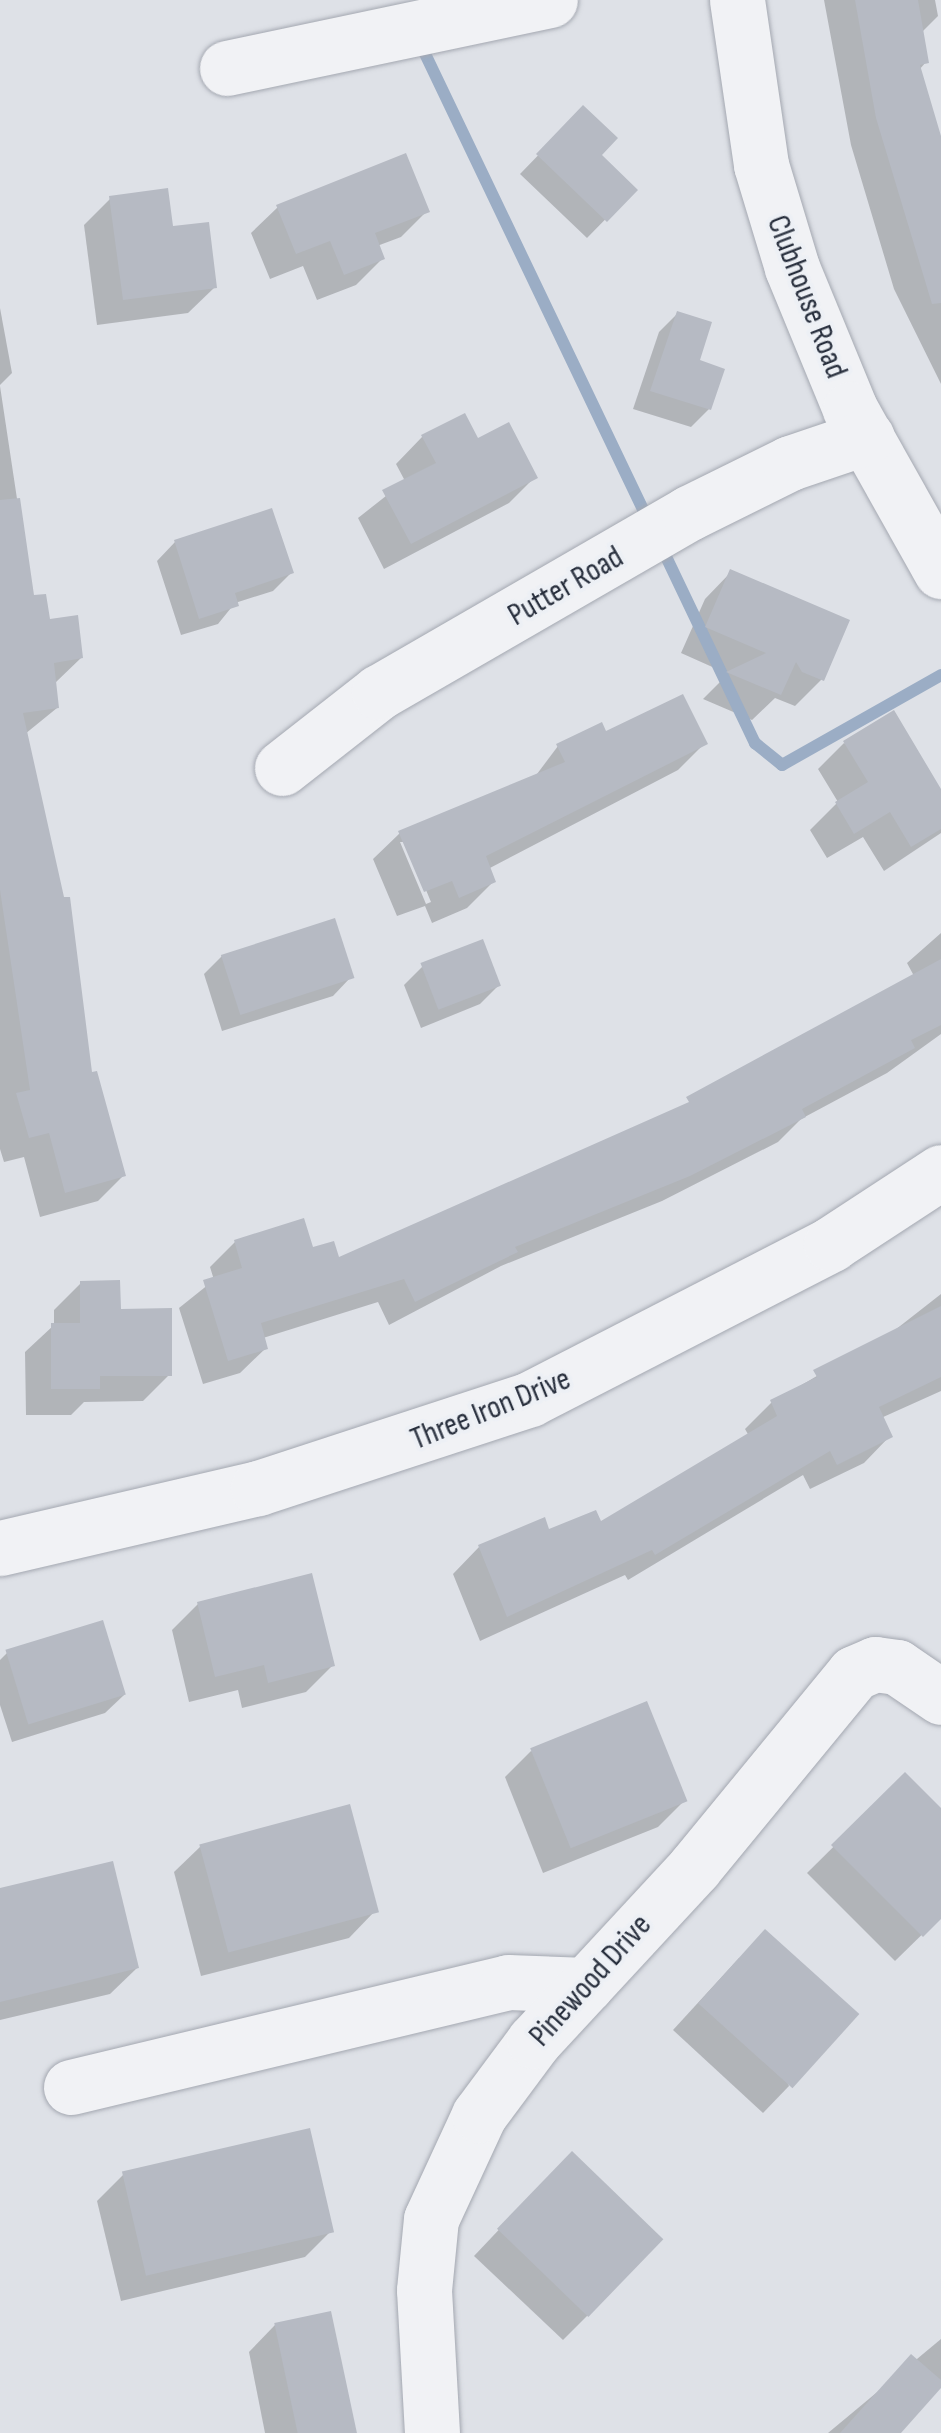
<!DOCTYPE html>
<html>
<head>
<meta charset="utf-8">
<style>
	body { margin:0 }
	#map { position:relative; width:941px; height:2433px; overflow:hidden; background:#dee1e7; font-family:"Sofia Sans Condensed",sans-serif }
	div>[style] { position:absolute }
	.shadow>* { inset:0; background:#0003 }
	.stream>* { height:12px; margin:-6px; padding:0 6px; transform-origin:6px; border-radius:6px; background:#9badc5 }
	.building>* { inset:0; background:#b6bac3; transform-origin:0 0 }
	.roads { filter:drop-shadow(0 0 2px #a4a8b1) drop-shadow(0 0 2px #a4a8b1) }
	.minor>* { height:55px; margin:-27.5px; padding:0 27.5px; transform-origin:27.5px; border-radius:27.5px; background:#f1f2f5 }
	span { translate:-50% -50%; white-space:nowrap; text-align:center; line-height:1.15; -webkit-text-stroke:8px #edf0f5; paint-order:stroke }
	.street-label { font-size:32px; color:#282f3d }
</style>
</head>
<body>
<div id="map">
	<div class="shadow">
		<i style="clip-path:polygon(824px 0,935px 0,938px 16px,921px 33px,926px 62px,919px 70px,941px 145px,941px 384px,894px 289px,851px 145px)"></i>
		<i style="clip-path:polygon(583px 109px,598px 155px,634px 190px,587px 238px,520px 174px)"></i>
		<i style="clip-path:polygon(110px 199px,170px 229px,215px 287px,188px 313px,97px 325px,84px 225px)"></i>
		<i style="clip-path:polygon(278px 207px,427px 211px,401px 237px,377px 246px,382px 259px,356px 285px,317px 300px,303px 266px,270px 279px,251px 233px)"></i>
		<i style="clip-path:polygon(0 308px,12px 373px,0 385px)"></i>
		<i style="clip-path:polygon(677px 314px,709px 409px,691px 427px,633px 409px,659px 332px)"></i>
		<i style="clip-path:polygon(0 386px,32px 598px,81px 658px,55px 683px,57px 708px,25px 734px,90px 1076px,123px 1176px,98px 1201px,40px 1217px,24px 1157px,4px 1162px,0 1149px)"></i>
		<i style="clip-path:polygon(422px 437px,477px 441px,535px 477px,509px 503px,384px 569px,358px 518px,405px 481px,396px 464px)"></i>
		<i style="clip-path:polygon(175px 542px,291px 573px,273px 591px,235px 603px,218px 624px,181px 635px,157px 561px)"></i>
		<i style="clip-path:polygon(731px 572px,847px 622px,821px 680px,795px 706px,775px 698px,752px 720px,703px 699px,728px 674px,681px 653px,705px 599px)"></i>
		<i style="clip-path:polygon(evenodd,605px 734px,705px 743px,678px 770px,488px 869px,493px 882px,467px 908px,432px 923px,425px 906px,397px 916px,373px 859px,400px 833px,534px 778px,558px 746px,605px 734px,400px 842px,406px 842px,431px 902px,426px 904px,400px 842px)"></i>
		<i style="clip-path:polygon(844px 743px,941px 794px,941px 833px,884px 871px,863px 837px,827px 858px,810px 830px,838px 802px,818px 769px)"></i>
		<i style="clip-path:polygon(941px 933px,941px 1034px,887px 1073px,801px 1119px,778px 1142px,662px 1201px,501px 1266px,389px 1325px,378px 1302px,263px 1338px,266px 1348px,240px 1373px,203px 1384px,179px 1308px,214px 1280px,210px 1267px,235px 1242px,312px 1250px,338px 1260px,676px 1111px,914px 976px,907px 963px)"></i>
		<i style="clip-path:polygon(222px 956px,351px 977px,333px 996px,222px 1031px,204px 974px)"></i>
		<i style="clip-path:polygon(422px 967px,498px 986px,480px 1004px,421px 1028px,404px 985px)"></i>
		<i style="clip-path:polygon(81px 1283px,118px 1311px,169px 1375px,143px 1401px,84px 1402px,71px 1415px,26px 1415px,25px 1352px,54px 1325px,54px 1310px)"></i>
		<i style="clip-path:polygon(941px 1294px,941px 1391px,881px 1418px,890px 1436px,864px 1463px,810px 1489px,803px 1475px,628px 1580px,625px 1575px,480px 1641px,453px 1574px,479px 1547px,600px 1524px,749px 1436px,745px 1429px,771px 1403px,895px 1330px)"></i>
		<i style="clip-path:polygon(198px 1604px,332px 1666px,306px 1692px,242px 1708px,238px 1690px,189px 1702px,172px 1630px)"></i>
		<i style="clip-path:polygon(8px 1652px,124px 1695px,105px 1713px,12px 1742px,0 1705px,0 1660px)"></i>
		<i style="clip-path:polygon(531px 1751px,684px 1801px,658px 1827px,543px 1873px,505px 1777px)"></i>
		<i style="clip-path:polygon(905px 1776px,941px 1812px,941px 1916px,895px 1961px,807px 1873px)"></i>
		<i style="clip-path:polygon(201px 1846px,375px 1911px,349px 1938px,201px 1976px,174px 1872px)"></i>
		<i style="clip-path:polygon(0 1890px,137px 1968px,110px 1994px,0 2020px)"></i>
		<i style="clip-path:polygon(739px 1958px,789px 2086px,763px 2113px,673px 2030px)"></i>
		<i style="clip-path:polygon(123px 2175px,331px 2231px,305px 2257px,121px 2301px,97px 2201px)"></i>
		<i style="clip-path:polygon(545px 2181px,589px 2314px,563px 2340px,474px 2256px)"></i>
		<i style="clip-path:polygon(275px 2325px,353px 2433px,265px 2433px,249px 2352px)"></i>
		<i style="clip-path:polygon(941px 2339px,941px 2385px,897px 2433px,828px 2433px)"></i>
	</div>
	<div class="stream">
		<i style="left:418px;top:39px;width:535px;rotate:64.44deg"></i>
		<i style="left:660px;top:544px;width:221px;rotate:64.5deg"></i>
		<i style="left:755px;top:743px;width:35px;rotate:39deg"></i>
		<i style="left:782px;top:765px;width:183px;rotate:-29.5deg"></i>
	</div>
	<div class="building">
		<i style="clip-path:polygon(855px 0,918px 0,929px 63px,920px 65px,941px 136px,941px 303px,932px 304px,876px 118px)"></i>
		<i style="clip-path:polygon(583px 105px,618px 138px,602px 155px,638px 190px,607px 222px,536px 154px)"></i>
		<i style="clip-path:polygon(406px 153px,430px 212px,375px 233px,385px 259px,344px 275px,330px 241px,296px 254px,276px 205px)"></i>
		<i style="clip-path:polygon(168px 188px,173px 226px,209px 222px,217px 288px,123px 300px,109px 196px)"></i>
		<i style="clip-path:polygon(677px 311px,712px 322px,700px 360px,725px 369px,711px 410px,650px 391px)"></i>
		<i style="clip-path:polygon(465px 413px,478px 438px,509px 422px,538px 478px,411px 544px,382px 490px,436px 463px,421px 435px)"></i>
		<i style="clip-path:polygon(20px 498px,34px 595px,46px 594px,50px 619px,78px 615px,83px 658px,54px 663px,59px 708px,23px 713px,64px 897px,70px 897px,92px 1072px,97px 1071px,126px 1176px,65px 1193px,49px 1133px,29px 1138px,16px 1093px,30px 1090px,0 890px,0 500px)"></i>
		<i style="clip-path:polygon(272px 508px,294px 573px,235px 593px,239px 606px,199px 619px,174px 540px)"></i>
		<i style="clip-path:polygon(730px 569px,850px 620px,824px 681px,802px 672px,796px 662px,781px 695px,726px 672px,766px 653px,705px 627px)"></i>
		<i style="clip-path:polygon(683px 694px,708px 744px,486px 856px,496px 882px,459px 898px,452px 881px,424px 892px,398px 831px,565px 762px,556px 744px,602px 722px,606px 731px)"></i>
		<i style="clip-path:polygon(894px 710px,941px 789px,941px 829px,911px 847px,890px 812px,854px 834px,835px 802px,868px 782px,843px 741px)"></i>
		<i style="left:335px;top:918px;width:63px;height:120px;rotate:72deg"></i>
		<i style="left:483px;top:939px;width:50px;height:67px;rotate:69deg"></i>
		<i style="clip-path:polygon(941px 959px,941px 1025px,911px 1040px,915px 1048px,802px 1109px,806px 1117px,690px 1176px,515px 1247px,518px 1252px,415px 1302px,404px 1279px,261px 1323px,268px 1349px,228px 1361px,203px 1280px,242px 1268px,234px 1240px,304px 1218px,313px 1247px,334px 1241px,339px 1257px,689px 1102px,686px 1097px)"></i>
		<i style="clip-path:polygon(120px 1280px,121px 1309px,172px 1308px,172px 1376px,100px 1376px,100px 1389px,51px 1389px,51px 1323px,80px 1323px,80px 1281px)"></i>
		<i style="clip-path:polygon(941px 1306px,941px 1377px,879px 1407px,893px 1437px,837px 1465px,830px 1451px,655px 1555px,652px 1550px,507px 1617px,478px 1545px,545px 1517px,549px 1529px,596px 1510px,601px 1521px,777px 1416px,770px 1400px,817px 1377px,813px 1370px)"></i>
		<i style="clip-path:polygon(312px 1573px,335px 1666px,268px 1683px,264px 1665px,215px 1677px,197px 1602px)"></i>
		<i style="left:103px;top:1620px;width:78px;height:102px;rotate:73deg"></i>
		<i style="left:647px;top:1701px;width:108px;height:126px;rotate:68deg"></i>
		<i style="clip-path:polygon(905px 1772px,941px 1808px,941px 1919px,923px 1937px,831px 1845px)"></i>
		<i style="left:350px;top:1804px;width:112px;height:156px;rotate:75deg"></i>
		<i style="clip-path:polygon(113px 1861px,139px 1968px,0 2002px,0 1888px)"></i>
		<i style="left:765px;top:1929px;width:127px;height:100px;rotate:42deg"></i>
		<i style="left:310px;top:2128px;width:107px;height:193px;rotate:77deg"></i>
		<i style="left:572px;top:2151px;width:127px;height:108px;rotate:44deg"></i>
		<i style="left:331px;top:2311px;width:125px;height:58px;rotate:78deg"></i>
		<i style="clip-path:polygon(911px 2354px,941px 2380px,941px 2388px,901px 2433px,840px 2433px)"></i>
	</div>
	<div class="roads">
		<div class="minor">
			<i style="left:737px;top:0;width:167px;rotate:81.7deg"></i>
			<i style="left:761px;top:165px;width:108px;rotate:73.2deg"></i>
			<i style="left:792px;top:268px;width:152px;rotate:67.6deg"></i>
			<i style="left:850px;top:409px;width:186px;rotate:60.7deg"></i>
			<i style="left:227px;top:68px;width:330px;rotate:-11.9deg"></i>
			<i style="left:282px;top:768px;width:123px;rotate:-38.1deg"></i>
			<i style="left:379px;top:692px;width:358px;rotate:-30deg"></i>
			<i style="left:689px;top:513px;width:113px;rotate:-26.3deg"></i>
			<i style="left:790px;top:463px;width:81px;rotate:-18.7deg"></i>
			<i style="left:0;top:1548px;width:265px;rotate:-13.1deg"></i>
			<i style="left:258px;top:1488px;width:286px;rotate:-18.1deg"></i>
			<i style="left:530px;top:1399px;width:339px;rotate:-27.2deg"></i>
			<i style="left:831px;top:1244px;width:131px;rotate:-33.2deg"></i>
			<i style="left:71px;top:2087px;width:449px;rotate:-13.5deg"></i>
			<i style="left:508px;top:1982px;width:78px;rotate:2.2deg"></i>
			<i style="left:432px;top:2433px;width:143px;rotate:-93.2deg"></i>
			<i style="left:424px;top:2290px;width:71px;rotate:-84.4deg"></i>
			<i style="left:431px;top:2219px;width:115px;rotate:-65.2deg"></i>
			<i style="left:479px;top:2115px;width:92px;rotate:-53.4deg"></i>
			<i style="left:534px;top:2041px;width:236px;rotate:-47.2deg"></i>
			<i style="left:694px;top:1868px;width:252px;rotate:-50.6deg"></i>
			<i style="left:854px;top:1673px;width:23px;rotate:-23deg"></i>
			<i style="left:875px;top:1664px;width:22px;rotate:8deg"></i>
			<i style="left:897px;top:1667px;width:53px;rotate:34.3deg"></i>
		</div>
	</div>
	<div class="street-label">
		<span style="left:806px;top:297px;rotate:69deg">Clubhouse Road</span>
		<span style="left:566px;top:587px;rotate:-30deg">Putter Road</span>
		<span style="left:491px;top:1410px;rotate:-22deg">Three Iron Drive</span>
		<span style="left:591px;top:1981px;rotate:-48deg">Pinewood Drive</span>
	</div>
</div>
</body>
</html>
